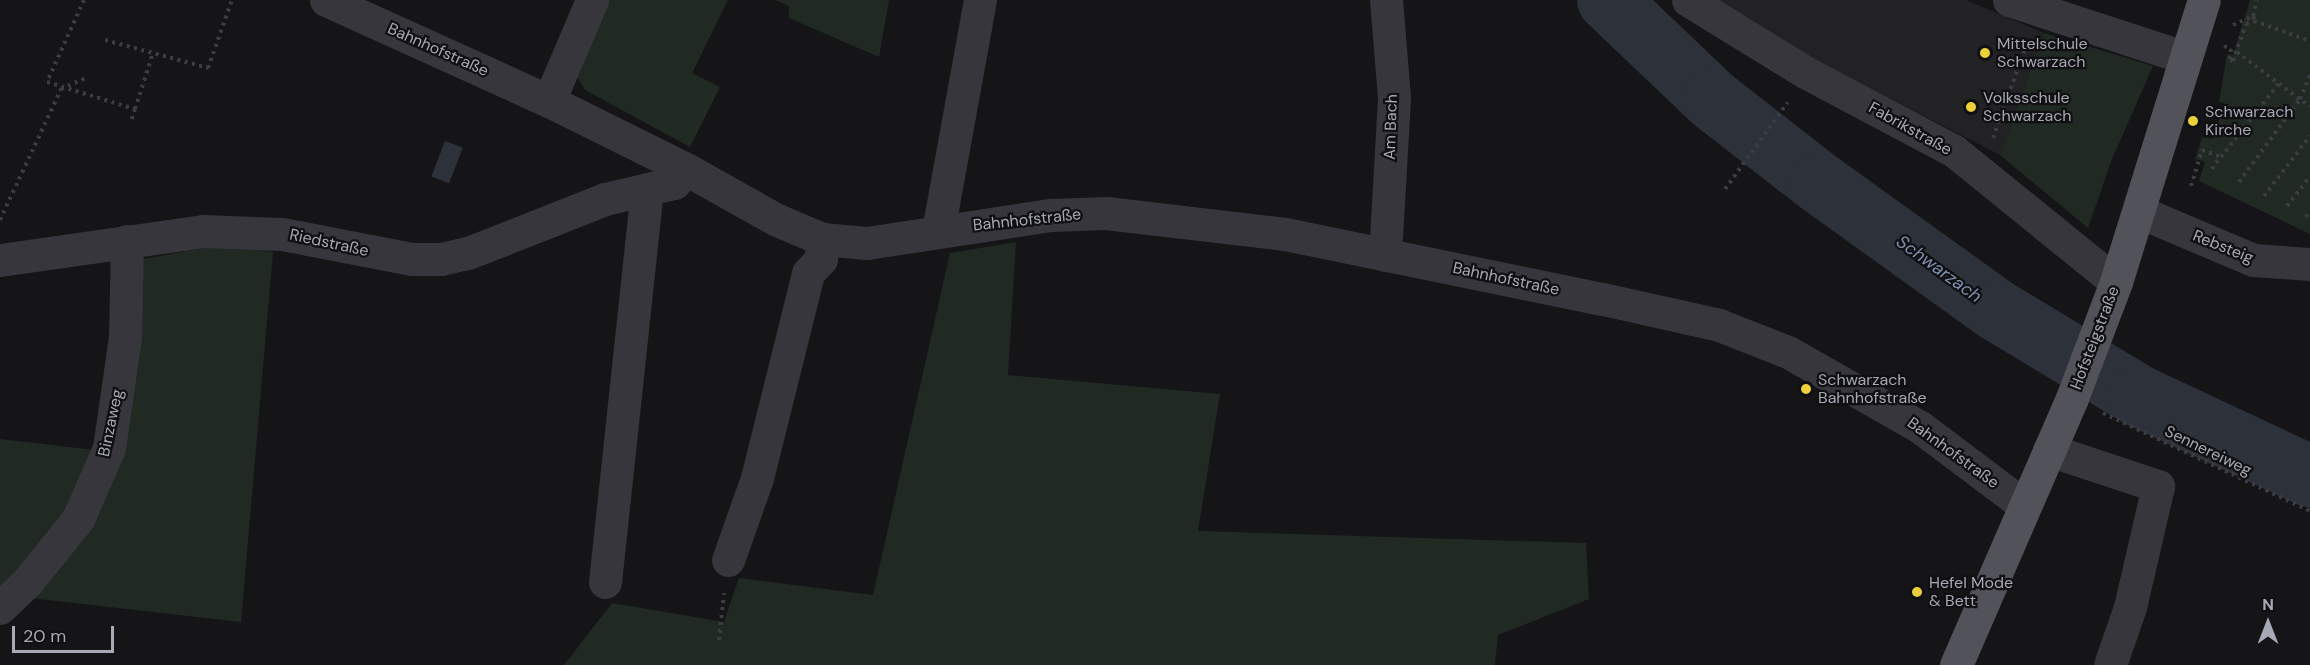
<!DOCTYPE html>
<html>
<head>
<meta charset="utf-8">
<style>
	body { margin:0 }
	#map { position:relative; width:2310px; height:665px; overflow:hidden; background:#151517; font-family:"DM Sans",sans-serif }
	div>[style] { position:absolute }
	.built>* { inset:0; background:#222124 }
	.green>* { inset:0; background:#212923 }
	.water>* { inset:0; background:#2c313a; transform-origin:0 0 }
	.river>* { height:62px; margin:-31px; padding:0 31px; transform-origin:31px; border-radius:31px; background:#2c313a }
	.path>* { height:4px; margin-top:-2px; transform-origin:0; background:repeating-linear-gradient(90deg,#3c3d43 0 3px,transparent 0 7.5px) }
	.minor>* { height:33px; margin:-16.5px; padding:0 16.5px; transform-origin:16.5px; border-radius:16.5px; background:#36363c }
	.major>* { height:33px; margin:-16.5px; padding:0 16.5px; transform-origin:16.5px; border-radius:16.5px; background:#52525a }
	.dots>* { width:16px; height:16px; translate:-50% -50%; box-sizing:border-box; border:3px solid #101012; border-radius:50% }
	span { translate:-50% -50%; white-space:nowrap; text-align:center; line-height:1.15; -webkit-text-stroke:4.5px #101012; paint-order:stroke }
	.poi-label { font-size:16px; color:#a7a9b6 }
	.left { translate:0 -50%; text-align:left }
	.street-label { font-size:16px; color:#a7a9b6 }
	.water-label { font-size:18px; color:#7f90b0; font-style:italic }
	.north { position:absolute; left:2238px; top:593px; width:60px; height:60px; -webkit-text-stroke:4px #101012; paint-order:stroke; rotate:0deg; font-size:16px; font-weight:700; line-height:24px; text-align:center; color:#a7a9b6 }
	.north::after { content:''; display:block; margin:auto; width:21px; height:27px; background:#a7a9b6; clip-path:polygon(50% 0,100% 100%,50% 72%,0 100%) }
	.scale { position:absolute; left:12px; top:626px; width:102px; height:27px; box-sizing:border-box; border:3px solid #a7a9b6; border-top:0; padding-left:8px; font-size:18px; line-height:21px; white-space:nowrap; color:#a7a9b6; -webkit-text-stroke:4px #101012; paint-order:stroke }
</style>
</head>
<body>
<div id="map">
	<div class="built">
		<i style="clip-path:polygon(1711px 0,1966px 0,2044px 33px,2000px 155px,1736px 19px)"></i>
	</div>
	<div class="green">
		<i style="clip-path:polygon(605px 0,728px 0,692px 73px,720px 87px,690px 147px,585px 90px,573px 70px)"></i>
		<i style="clip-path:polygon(775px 0,889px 0,879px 57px,789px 18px,789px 6px)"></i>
		<i style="clip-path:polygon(2250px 0,2310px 0,2310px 234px,2199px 181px,2205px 162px,2195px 159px,2202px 137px,2213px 139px,2224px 103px,2219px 102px,2227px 54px,2233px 55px)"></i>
		<i style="clip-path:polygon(2044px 33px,2153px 66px,2112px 159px,2088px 228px,2000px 155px)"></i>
		<i style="clip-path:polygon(1016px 242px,1008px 375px,1220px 394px,1198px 531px,1586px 543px,1589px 599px,1498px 635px,1495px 665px,564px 665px,612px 603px,724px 622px,739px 578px,873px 595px,950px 253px)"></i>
		<i style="clip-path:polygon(215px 246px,273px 252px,241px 622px,30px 598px,0 588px,0 439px,112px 452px,138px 260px)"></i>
	</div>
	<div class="water">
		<i style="left:445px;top:141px;width:19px;height:38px;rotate:21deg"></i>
	</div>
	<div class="river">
		<i style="left:1608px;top:0;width:145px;rotate:43.6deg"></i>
		<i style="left:1713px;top:100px;width:137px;rotate:37.9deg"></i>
		<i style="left:1821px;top:184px;width:218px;rotate:35.7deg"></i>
		<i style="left:1998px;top:311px;width:165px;rotate:31.1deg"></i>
		<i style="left:2139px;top:396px;width:189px;rotate:25.1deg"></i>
	</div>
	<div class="path">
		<i style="left:84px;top:0;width:90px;rotate:114.3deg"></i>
		<i style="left:47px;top:82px;width:92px;rotate:17.1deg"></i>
		<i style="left:135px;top:109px;width:13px;rotate:108deg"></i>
		<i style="left:2253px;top:16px;width:5px;rotate:79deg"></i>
		<i style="left:2254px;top:21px;width:59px;rotate:19.7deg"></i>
		<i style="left:2233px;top:25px;width:22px;rotate:-24deg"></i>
		<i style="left:2253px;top:16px;width:16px;rotate:-76deg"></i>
		<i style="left:105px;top:40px;width:107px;rotate:15.2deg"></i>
		<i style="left:208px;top:68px;width:72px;rotate:-70.6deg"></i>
		<i style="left:2224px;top:46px;width:8px;rotate:23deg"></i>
		<i style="left:2231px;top:49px;width:11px;rotate:95deg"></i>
		<i style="left:2237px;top:52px;width:91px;rotate:37deg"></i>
		<i style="left:2230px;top:60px;width:3px;rotate:18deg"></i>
		<i style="left:2233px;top:61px;width:39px;rotate:-71deg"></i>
		<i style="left:2246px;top:24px;width:9px;rotate:-21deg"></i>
		<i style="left:135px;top:109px;width:59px;rotate:-72.2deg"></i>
		<i style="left:1993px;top:138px;width:104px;rotate:-70.3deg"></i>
		<i style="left:2212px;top:169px;width:14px;rotate:-56deg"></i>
		<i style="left:2239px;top:182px;width:103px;rotate:-53.7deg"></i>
		<i style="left:2300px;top:99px;width:26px;rotate:-67deg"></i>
		<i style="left:2191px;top:186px;width:38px;rotate:-73deg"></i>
		<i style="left:2202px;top:150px;width:20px;rotate:20deg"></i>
		<i style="left:2221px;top:157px;width:94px;rotate:-51.9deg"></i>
		<i style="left:1725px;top:189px;width:107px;rotate:-54.1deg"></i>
		<i style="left:2264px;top:196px;width:76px;rotate:-52.5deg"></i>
		<i style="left:2287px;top:206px;width:37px;rotate:-52deg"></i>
		<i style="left:2306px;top:217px;width:7px;rotate:-56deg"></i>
		<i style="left:0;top:220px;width:145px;rotate:-65deg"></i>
		<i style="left:61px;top:89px;width:30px;rotate:-24deg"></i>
		<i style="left:2103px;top:413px;width:229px;rotate:25.3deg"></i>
		<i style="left:719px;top:640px;width:47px;rotate:-83.9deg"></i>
	</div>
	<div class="minor">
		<i style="left:326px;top:0;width:245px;rotate:24.4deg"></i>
		<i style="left:549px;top:101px;width:153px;rotate:26.4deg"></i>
		<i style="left:686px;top:169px;width:104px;rotate:29.3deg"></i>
		<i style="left:777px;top:220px;width:49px;rotate:22.9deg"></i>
		<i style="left:822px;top:239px;width:45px;rotate:5.1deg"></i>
		<i style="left:867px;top:243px;width:186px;rotate:-8.7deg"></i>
		<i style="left:1051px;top:215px;width:55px;rotate:-2.1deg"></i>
		<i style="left:1106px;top:213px;width:180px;rotate:6.7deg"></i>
		<i style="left:1285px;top:234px;width:325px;rotate:11.6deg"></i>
		<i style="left:1603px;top:299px;width:119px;rotate:12.6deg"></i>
		<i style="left:1719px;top:325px;width:74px;rotate:21.4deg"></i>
		<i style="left:1788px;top:352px;width:152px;rotate:29.6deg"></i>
		<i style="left:1920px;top:427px;width:131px;rotate:37deg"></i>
		<i style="left:1688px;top:0;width:137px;rotate:31.6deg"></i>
		<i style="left:1805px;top:72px;width:169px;rotate:27.9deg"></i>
		<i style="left:1954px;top:151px;width:208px;rotate:39deg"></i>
		<i style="left:2009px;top:0;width:186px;rotate:18.1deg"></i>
		<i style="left:549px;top:101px;width:110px;rotate:-66.9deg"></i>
		<i style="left:2140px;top:212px;width:123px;rotate:23deg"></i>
		<i style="left:2253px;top:260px;width:57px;rotate:4deg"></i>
		<i style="left:938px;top:231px;width:235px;rotate:-79.7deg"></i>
		<i style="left:1385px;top:255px;width:158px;rotate:-86.7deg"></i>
		<i style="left:1394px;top:97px;width:97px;rotate:-94.7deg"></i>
		<i style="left:0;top:260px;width:205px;rotate:-8.1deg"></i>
		<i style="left:203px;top:231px;width:79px;rotate:2.2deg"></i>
		<i style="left:282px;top:234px;width:132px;rotate:10.9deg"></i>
		<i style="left:412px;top:259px;width:29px"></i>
		<i style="left:441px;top:259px;width:28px;rotate:-13deg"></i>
		<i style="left:468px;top:253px;width:147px;rotate:-21.5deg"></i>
		<i style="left:605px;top:199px;width:71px;rotate:-13.1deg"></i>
		<i style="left:674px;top:183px;width:18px;rotate:-49deg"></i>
		<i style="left:2049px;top:450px;width:115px;rotate:18.3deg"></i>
		<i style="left:2158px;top:486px;width:124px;rotate:103deg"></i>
		<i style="left:2130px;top:607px;width:61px;rotate:109deg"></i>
		<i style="left:728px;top:560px;width:87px;rotate:-70.5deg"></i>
		<i style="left:757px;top:478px;width:211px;rotate:-76deg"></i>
		<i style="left:808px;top:273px;width:19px;rotate:-47deg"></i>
		<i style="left:821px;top:259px;width:20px;rotate:-87deg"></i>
		<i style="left:605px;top:582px;width:394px;rotate:-83.9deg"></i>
		<i style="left:0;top:608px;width:37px;rotate:-44deg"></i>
		<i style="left:27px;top:582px;width:81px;rotate:-51deg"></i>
		<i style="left:78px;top:519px;width:77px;rotate:-66.4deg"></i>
		<i style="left:109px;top:448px;width:112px;rotate:-81.8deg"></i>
		<i style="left:125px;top:337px;width:96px;rotate:-88.8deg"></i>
	</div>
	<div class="major">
		<i style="left:1956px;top:665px;width:291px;rotate:-66.5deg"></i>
		<i style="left:2072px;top:398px;width:124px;rotate:-69.2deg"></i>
		<i style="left:2116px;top:282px;width:295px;rotate:-72.7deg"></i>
	</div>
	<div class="dots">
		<i style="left:1985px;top:53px;background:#ebd039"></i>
		<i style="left:1971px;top:107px;background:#ebd039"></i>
		<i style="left:2193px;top:121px;background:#ebd039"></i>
		<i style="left:1806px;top:389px;background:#ebd039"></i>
		<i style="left:1917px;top:592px;background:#ebd039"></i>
	</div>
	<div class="poi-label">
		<span class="left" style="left:1997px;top:53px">Mittelschule<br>Schwarzach</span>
		<span class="left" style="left:1983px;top:107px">Volksschule<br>Schwarzach</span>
		<span class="left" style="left:2205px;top:121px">Schwarzach<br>Kirche</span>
		<span class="left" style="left:1818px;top:389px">Schwarzach<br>Bahnhofstraße</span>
		<span class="left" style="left:1929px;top:592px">Hefel Mode<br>&amp; Bett</span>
	</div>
	<div class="street-label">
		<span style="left:438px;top:50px;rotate:24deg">Bahnhofstraße</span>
		<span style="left:1391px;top:127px;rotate:-88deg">Am Bach</span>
		<span style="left:1910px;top:129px;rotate:29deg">Fabrikstraße</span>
		<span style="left:1027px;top:220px;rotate:-6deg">Bahnhofstraße</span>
		<span style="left:329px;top:243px;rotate:12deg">Riedstraße</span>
		<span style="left:2223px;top:247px;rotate:22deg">Rebsteig</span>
		<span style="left:1506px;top:279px;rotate:12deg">Bahnhofstraße</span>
		<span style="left:2095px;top:338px;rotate:-69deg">Hofsteigstraße</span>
		<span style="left:111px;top:423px;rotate:-78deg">Binzaweg</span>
		<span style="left:2208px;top:451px;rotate:26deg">Sennereiweg</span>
		<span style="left:1953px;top:453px;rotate:36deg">Bahnhofstraße</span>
	</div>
	<div class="water-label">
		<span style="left:1939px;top:269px;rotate:36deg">Schwarzach</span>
	</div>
	<div class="north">N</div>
	<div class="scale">20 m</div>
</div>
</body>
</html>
